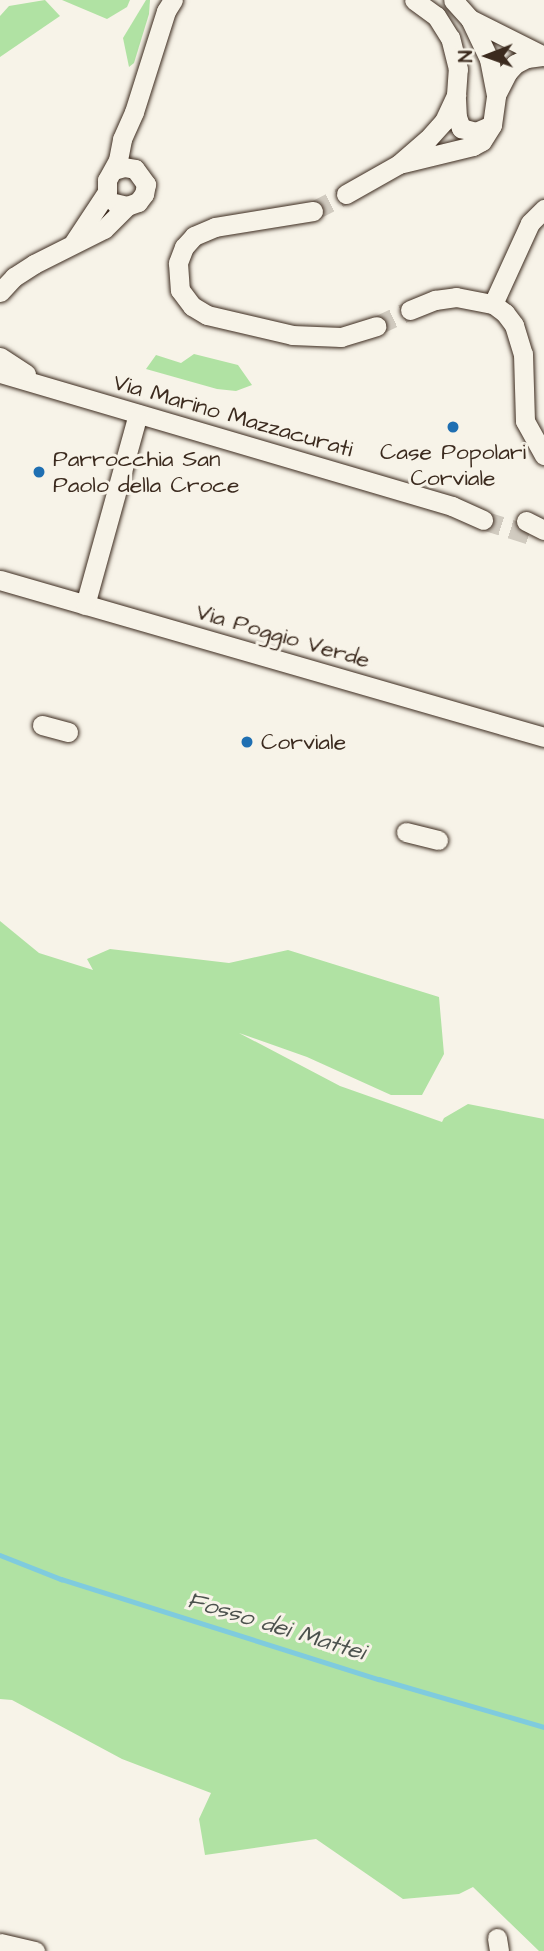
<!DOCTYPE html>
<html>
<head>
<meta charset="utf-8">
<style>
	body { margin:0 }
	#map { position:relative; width:544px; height:1951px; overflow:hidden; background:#f7f3e8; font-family:"Architects Daughter",sans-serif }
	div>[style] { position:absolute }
	.green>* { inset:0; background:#b0e2a3 }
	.stream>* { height:4.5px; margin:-2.25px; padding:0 2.25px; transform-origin:2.25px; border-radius:2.25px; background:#7fcbde }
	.minor-tunnel>* { height:19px; margin-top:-9.5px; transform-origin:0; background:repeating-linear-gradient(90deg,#d1cbc0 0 19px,transparent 0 29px) }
	.roads { filter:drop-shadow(0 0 2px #3b2a1e) drop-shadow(0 0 2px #3b2a1e) }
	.minor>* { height:19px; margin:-9.5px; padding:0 9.5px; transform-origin:9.5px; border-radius:9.5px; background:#f7f3e8 }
	.dots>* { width:19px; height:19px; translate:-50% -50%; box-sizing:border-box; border:4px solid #f7f3e8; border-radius:50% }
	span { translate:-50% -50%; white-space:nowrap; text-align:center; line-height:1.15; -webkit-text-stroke:6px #f7f3e8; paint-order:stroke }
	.street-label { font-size:23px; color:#3b2a1e }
	.poi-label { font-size:23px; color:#3b2a1e }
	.left { translate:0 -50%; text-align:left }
	.water-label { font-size:24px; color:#4c524e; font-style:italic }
	.north { position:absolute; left:453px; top:21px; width:70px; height:70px; -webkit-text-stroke:5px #f7f3e8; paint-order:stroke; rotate:269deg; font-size:19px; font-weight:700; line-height:28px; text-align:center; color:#3b2a1e }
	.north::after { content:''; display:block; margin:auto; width:24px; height:32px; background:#3b2a1e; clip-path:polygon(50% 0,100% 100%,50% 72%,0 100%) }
</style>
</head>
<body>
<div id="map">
	<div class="green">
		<i style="clip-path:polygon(45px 0,60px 16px,0 57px,0 16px,9px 6px)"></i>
		<i style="clip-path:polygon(62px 0,130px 0,127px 7px,107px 19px)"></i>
		<i style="clip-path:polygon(146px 0,150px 0,149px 14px,134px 63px,129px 67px,123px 38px)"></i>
		<i style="clip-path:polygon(194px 354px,238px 365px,252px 385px,236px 391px,217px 389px,146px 369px,156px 355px,181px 363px)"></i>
		<i style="clip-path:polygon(0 921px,39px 953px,93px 970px,87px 959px,110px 949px,229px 963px,288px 950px,439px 997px,444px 1054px,422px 1095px,391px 1095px,307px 1057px,239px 1033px,340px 1086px,442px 1122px,444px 1118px,468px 1104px,544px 1119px,544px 1951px,539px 1951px,473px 1887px,459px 1894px,403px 1899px,316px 1839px,205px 1855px,199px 1819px,211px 1793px,122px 1759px,12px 1700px,0 1699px)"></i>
	</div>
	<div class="stream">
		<i style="left:0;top:1555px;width:66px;rotate:21.5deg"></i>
		<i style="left:61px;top:1579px;width:333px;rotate:17.5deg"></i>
		<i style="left:379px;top:1679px;width:172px;rotate:16.2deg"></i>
	</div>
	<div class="minor-tunnel">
		<i style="left:313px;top:211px;width:37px;rotate:-27deg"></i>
		<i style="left:376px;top:326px;width:38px;rotate:-25deg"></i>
		<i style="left:483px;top:520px;width:53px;rotate:17.4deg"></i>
	</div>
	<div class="roads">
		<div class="minor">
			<i style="left:470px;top:19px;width:83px;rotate:26.6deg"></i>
			<i style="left:496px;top:95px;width:25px;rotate:-63deg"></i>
			<i style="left:507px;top:73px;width:12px;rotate:-48deg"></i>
			<i style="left:515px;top:64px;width:13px;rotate:-27deg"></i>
			<i style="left:527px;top:58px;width:17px;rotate:-7deg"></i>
			<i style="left:456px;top:99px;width:18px;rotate:87deg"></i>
			<i style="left:457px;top:117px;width:12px;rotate:70deg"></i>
			<i style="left:461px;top:128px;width:16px;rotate:15deg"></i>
			<i style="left:476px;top:132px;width:17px;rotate:-24deg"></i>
			<i style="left:403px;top:163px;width:72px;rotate:-13.7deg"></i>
			<i style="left:473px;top:146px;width:10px;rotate:-29deg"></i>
			<i style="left:482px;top:141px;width:19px;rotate:-58deg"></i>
			<i style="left:492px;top:125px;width:30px;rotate:-82deg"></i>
			<i style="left:496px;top:95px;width:37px;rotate:-101deg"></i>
			<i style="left:489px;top:59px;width:44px;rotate:-115.4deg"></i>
			<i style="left:470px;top:19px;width:25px;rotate:-132deg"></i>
			<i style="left:114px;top:170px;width:10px;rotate:-17deg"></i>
			<i style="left:124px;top:167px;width:11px;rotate:10deg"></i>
			<i style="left:135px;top:169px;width:19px;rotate:54deg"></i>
			<i style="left:146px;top:184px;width:10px;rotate:101deg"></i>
			<i style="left:144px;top:194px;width:10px;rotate:127deg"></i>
			<i style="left:138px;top:202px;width:12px;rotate:160deg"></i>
			<i style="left:127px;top:206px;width:12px;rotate:-166deg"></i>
			<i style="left:346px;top:194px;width:61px;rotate:-29.5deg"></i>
			<i style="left:399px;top:164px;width:37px;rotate:-41deg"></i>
			<i style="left:427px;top:140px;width:25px;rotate:-48deg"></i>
			<i style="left:444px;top:121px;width:29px;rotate:-65deg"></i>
			<i style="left:456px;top:95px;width:26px;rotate:-86deg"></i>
			<i style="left:458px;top:69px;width:32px;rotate:-104deg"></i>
			<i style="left:450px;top:38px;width:26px;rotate:-122deg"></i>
			<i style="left:436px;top:16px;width:27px;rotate:-144deg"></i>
			<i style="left:313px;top:211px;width:99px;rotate:170.7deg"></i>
			<i style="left:215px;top:227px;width:23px;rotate:157deg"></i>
			<i style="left:194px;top:236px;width:15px;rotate:132deg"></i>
			<i style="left:184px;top:247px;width:17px;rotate:111deg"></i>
			<i style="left:178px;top:263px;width:27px;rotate:86deg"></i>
			<i style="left:180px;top:290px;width:20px;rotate:53deg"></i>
			<i style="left:192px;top:306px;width:17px;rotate:31deg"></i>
			<i style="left:207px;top:315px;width:87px;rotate:13.2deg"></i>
			<i style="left:292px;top:335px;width:49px;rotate:2.3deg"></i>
			<i style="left:341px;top:337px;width:37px;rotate:-17deg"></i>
			<i style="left:74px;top:242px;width:60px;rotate:-56.6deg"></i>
			<i style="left:107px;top:192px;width:12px;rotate:-90deg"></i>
			<i style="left:107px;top:180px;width:23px;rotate:-61deg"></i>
			<i style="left:118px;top:160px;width:21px;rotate:-79deg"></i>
			<i style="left:122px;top:139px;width:30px;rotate:-66deg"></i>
			<i style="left:134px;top:112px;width:106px;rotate:-72.4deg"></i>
			<i style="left:166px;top:11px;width:13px;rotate:-58deg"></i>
			<i style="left:0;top:292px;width:21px;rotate:-47deg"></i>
			<i style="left:14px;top:277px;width:24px;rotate:-33deg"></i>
			<i style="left:34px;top:264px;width:78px;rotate:-26.6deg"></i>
			<i style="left:104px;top:229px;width:33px;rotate:-45deg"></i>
			<i style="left:493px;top:304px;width:89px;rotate:-65.4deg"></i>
			<i style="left:530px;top:223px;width:20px;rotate:-45deg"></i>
			<i style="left:410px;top:310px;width:27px;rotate:-22deg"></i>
			<i style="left:435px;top:300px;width:21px;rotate:-8deg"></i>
			<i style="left:456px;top:297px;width:38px;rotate:11deg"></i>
			<i style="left:493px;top:304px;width:15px;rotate:37deg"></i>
			<i style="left:505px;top:313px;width:15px;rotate:53deg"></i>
			<i style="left:514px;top:325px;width:30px;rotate:73deg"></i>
			<i style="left:523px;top:354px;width:67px;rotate:88.3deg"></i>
			<i style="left:525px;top:421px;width:39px;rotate:61deg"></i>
			<i style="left:0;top:357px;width:31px;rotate:33deg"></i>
			<i style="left:0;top:373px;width:471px;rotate:16.4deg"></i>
			<i style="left:452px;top:506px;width:34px;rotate:24deg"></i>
			<i style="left:526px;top:521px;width:20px;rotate:27deg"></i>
			<i style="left:0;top:580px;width:566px;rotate:16.1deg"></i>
			<i style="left:85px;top:605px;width:198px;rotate:-74.5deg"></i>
			<i style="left:42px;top:725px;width:27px;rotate:15deg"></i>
			<i style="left:406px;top:832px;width:33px;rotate:14deg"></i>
			<i style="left:497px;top:1938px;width:13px;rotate:81deg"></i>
			<i style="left:0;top:1943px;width:36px;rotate:13deg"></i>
		</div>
	</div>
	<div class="dots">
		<i style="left:453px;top:427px;background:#1f6fb2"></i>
		<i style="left:39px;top:472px;background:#1f6fb2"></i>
		<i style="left:247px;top:742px;background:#1f6fb2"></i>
	</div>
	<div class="street-label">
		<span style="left:233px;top:416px;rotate:16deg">Via Marino Mazzacurati</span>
		<span style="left:283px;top:636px;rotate:16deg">Via Poggio Verde</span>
	</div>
	<div class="poi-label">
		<span style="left:453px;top:465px">Case Popolari<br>Corviale</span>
		<span class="left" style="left:53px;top:472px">Parrocchia San<br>Paolo della Croce</span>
		<span class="left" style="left:261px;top:742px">Corviale</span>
	</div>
	<div class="water-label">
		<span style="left:276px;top:1627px;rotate:17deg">Fosso dei Mattei</span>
	</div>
	<div class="north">N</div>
</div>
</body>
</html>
